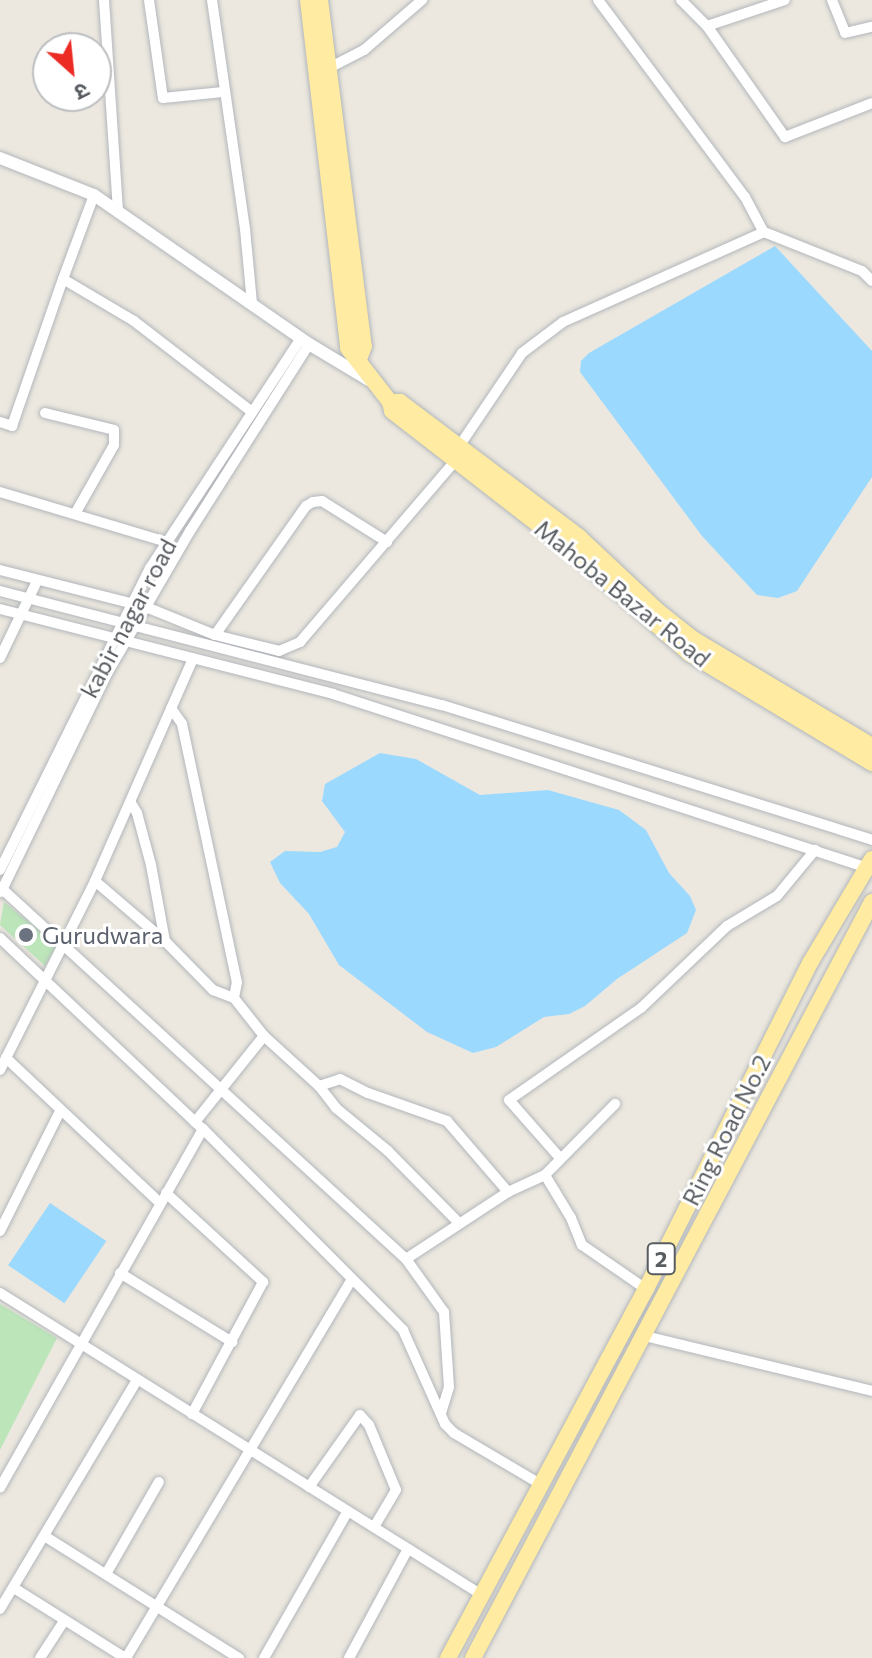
<!DOCTYPE html>
<html>
<head>
<meta charset="utf-8">
<style>
	body { margin:0 }
	#map { position:relative; width:872px; height:1658px; overflow:hidden; background:#ece8df; font-family:Commissioner,"Noto Sans Devanagari",sans-serif }
	div>[style] { position:absolute }
	.green>* { inset:0; background:#bce5ba }
	.water>* { inset:0; background:#9cd9ff; transform-origin:0 0 }
	.roads { filter:drop-shadow(0 0 2px #b2b6bb) drop-shadow(0 0 2px #b2b6bb) }
	.minor>* { height:10px; margin:-5px; padding:0 5px; transform-origin:5px; border-radius:5px; background:#fff }
	.tertiary>* { height:12px; margin:-6px; padding:0 6px; transform-origin:6px; border-radius:6px; background:#fff }
	.primary>* { height:16px; margin:-8px; padding:0 8px; transform-origin:8px; border-radius:8px; background:#ffeba1 }
	.dots>* { width:22px; height:22px; translate:-50% -50%; box-sizing:border-box; border:4px solid #fff; border-radius:50% }
	span { translate:-50% -50%; white-space:nowrap; text-align:center; line-height:1.15; -webkit-text-stroke:6px #fff; paint-order:stroke }
	.shield-label span { padding:2px 6px; background:#fff; border:2px solid; border-radius:6px; -webkit-text-stroke-width:0 }
	.shield-label { font-size:22px; color:#585c61; font-weight:700 }
	.street-label { font-size:24px; color:#585c61 }
	.worship-label { font-size:24px; color:#5b616d }
	.left { translate:0 -50%; text-align:left }
	.north { position:absolute; left:32px; top:32px; width:80px; height:80px; box-sizing:border-box; background:#fff; border:2px solid #bcbec0; border-radius:50%; rotate:153deg; font-size:22px; font-weight:700; line-height:32px; text-align:center; color:#585c61 }
	.north::after { content:''; display:block; margin:auto; width:28px; height:36px; background:#ec2b25; clip-path:polygon(50% 0,100% 100%,50% 72%,0 100%) }
</style>
</head>
<body>
<div id="map">
	<div class="green">
		<i style="clip-path:polygon(4px 902px,57px 945px,45px 966px,0 925px)"></i>
		<i style="clip-path:polygon(0 1304px,57px 1338px,0 1450px)"></i>
	</div>
	<div class="water">
		<i style="clip-path:polygon(775px 246px,872px 351px,872px 477px,797px 591px,778px 598px,757px 595px,702px 536px,580px 372px,581px 361px,589px 353px)"></i>
		<i style="clip-path:polygon(380px 753px,416px 759px,480px 795px,548px 790px,619px 810px,646px 830px,669px 873px,690px 896px,696px 910px,687px 933px,617px 979px,585px 1006px,569px 1014px,544px 1017px,496px 1047px,473px 1053px,427px 1032px,339px 965px,309px 914px,280px 883px,270px 862px,285px 851px,320px 852px,337px 847px,345px 832px,322px 801px,325px 784px)"></i>
		<i style="left:50px;top:1203px;width:68px;height:75px;rotate:34deg"></i>
	</div>
	<div class="roads">
		<div class="minor">
			<i style="left:104px;top:0;width:210px;rotate:86.2deg"></i>
			<i style="left:149px;top:0;width:99px;rotate:81.9deg"></i>
			<i style="left:163px;top:98px;width:60px;rotate:-5.7deg"></i>
			<i style="left:212px;top:0;width:231px;rotate:81.8deg"></i>
			<i style="left:245px;top:229px;width:74px;rotate:84.6deg"></i>
			<i style="left:598px;top:0;width:246px;rotate:53.3deg"></i>
			<i style="left:745px;top:197px;width:40px;rotate:62deg"></i>
			<i style="left:681px;top:0;width:37px;rotate:45deg"></i>
			<i style="left:707px;top:26px;width:136px;rotate:54.9deg"></i>
			<i style="left:785px;top:137px;width:93px;rotate:-21.3deg"></i>
			<i style="left:832px;top:0;width:35px;rotate:68deg"></i>
			<i style="left:845px;top:33px;width:28px;rotate:-13deg"></i>
			<i style="left:707px;top:26px;width:82px;rotate:-18.4deg"></i>
			<i style="left:327px;top:69px;width:42px;rotate:-27.2deg"></i>
			<i style="left:364px;top:50px;width:77px;rotate:-40.8deg"></i>
			<i style="left:63px;top:279px;width:90px;rotate:-69.7deg"></i>
			<i style="left:45px;top:413px;width:71px;rotate:13.8deg"></i>
			<i style="left:114px;top:430px;width:15px;rotate:90deg"></i>
			<i style="left:114px;top:445px;width:79px;rotate:119.5deg"></i>
			<i style="left:0;top:422px;width:13px;rotate:18deg"></i>
			<i style="left:12px;top:426px;width:156px;rotate:-70.9deg"></i>
			<i style="left:63px;top:279px;width:82px;rotate:30.6deg"></i>
			<i style="left:134px;top:321px;width:149px;rotate:37.6deg"></i>
			<i style="left:0;top:492px;width:174px;rotate:16.7deg"></i>
			<i style="left:0;top:570px;width:151px;rotate:14.2deg"></i>
			<i style="left:146px;top:607px;width:74px;rotate:22.1deg"></i>
			<i style="left:215px;top:635px;width:158px;rotate:-54.8deg"></i>
			<i style="left:306px;top:506px;width:8px;rotate:-30deg"></i>
			<i style="left:313px;top:502px;width:9px;rotate:-6deg"></i>
			<i style="left:322px;top:501px;width:77px;rotate:32.2deg"></i>
			<i style="left:0;top:591px;width:456px;rotate:14.5deg"></i>
			<i style="left:442px;top:705px;width:451px;rotate:17.4deg"></i>
			<i style="left:0;top:609px;width:344px;rotate:14.3deg"></i>
			<i style="left:333px;top:694px;width:563px;rotate:18.02deg"></i>
			<i style="left:215px;top:635px;width:66px;rotate:14deg"></i>
			<i style="left:279px;top:651px;width:23px;rotate:-23deg"></i>
			<i style="left:300px;top:642px;width:240px;rotate:-49.4deg"></i>
			<i style="left:456px;top:460px;width:16px;rotate:-75deg"></i>
			<i style="left:460px;top:445px;width:111px;rotate:-56deg"></i>
			<i style="left:522px;top:353px;width:51px;rotate:-37.1deg"></i>
			<i style="left:563px;top:322px;width:220px;rotate:-24.1deg"></i>
			<i style="left:764px;top:232px;width:105px;rotate:21.7deg"></i>
			<i style="left:862px;top:271px;width:14px;rotate:45deg"></i>
			<i style="left:0;top:658px;width:85px;rotate:-64.3deg"></i>
			<i style="left:171px;top:708px;width:19px;rotate:55deg"></i>
			<i style="left:182px;top:724px;width:264px;rotate:78deg"></i>
			<i style="left:237px;top:982px;width:16px;rotate:101deg"></i>
			<i style="left:131px;top:803px;width:12px;rotate:59deg"></i>
			<i style="left:137px;top:813px;width:54px;rotate:74.9deg"></i>
			<i style="left:151px;top:865px;width:77px;rotate:79.6deg"></i>
			<i style="left:165px;top:941px;width:69px;rotate:45.6deg"></i>
			<i style="left:213px;top:990px;width:22px;rotate:21deg"></i>
			<i style="left:234px;top:998px;width:48px;rotate:51.7deg"></i>
			<i style="left:264px;top:1036px;width:74px;rotate:42.3deg"></i>
			<i style="left:319px;top:1086px;width:28px;rotate:52deg"></i>
			<i style="left:336px;top:1108px;width:67px;rotate:39.6deg"></i>
			<i style="left:388px;top:1151px;width:101px;rotate:45.4deg"></i>
			<i style="left:0;top:870px;width:337px;rotate:-63.6deg"></i>
			<i style="left:150px;top:568px;width:275px;rotate:-56.7deg"></i>
			<i style="left:95px;top:881px;width:92px;rotate:40.6deg"></i>
			<i style="left:0;top:887px;width:551px;rotate:42.5deg"></i>
			<i style="left:406px;top:1259px;width:65px;rotate:54.4deg"></i>
			<i style="left:444px;top:1312px;width:75px;rotate:86.2deg"></i>
			<i style="left:449px;top:1387px;width:28px;rotate:107deg"></i>
			<i style="left:1px;top:892px;width:245px;rotate:-64.1deg"></i>
			<i style="left:108px;top:672px;width:163px;rotate:-59.8deg"></i>
			<i style="left:190px;top:531px;width:222px;rotate:-57.5deg"></i>
			<i style="left:0;top:938px;width:279px;rotate:43.3deg"></i>
			<i style="left:203px;top:1129px;width:412px;rotate:119.5deg"></i>
			<i style="left:0;top:1070px;width:13px;rotate:-63deg"></i>
			<i style="left:319px;top:1086px;width:22px;rotate:-18deg"></i>
			<i style="left:340px;top:1079px;width:31px;rotate:27deg"></i>
			<i style="left:368px;top:1093px;width:84px;rotate:19.5deg"></i>
			<i style="left:447px;top:1121px;width:94px;rotate:49.3deg"></i>
			<i style="left:195px;top:1122px;width:110px;rotate:-51.3deg"></i>
			<i style="left:203px;top:1129px;width:284px;rotate:45.1deg"></i>
			<i style="left:403px;top:1330px;width:103px;rotate:65.9deg"></i>
			<i style="left:445px;top:1424px;width:13px;rotate:45deg"></i>
			<i style="left:454px;top:1433px;width:102px;rotate:30.6deg"></i>
			<i style="left:560px;top:1158px;width:77px;rotate:-131.3deg"></i>
			<i style="left:509px;top:1100px;width:161px;rotate:-34.9deg"></i>
			<i style="left:641px;top:1008px;width:119px;rotate:-43.6deg"></i>
			<i style="left:727px;top:926px;width:58px;rotate:-31deg"></i>
			<i style="left:777px;top:896px;width:60px;rotate:-50.4deg"></i>
			<i style="left:545px;top:1175px;width:50px;rotate:58.8deg"></i>
			<i style="left:571px;top:1218px;width:29px;rotate:68deg"></i>
			<i style="left:582px;top:1245px;width:78px;rotate:34.5deg"></i>
			<i style="left:166px;top:1193px;width:132px;rotate:42.5deg"></i>
			<i style="left:263px;top:1282px;width:150px;rotate:118.3deg"></i>
			<i style="left:160px;top:1203px;width:212px;rotate:-136.7deg"></i>
			<i style="left:6px;top:1058px;width:198px;rotate:-63.3deg"></i>
			<i style="left:95px;top:881px;width:243px;rotate:-66.2deg"></i>
			<i style="left:0;top:1231px;width:134px;rotate:-63.4deg"></i>
			<i style="left:406px;top:1259px;width:122px;rotate:-33.3deg"></i>
			<i style="left:508px;top:1192px;width:41px;rotate:-24.7deg"></i>
			<i style="left:545px;top:1175px;width:100px;rotate:-45.4deg"></i>
			<i style="left:120px;top:1273px;width:132px;rotate:31.6deg"></i>
			<i style="left:0;top:1293px;width:569px;rotate:32.07deg"></i>
			<i style="left:645px;top:1336px;width:234px;rotate:13.6deg"></i>
			<i style="left:309px;top:1487px;width:88px;rotate:-54.7deg"></i>
			<i style="left:360px;top:1415px;width:13px;rotate:48deg"></i>
			<i style="left:369px;top:1425px;width:70px;rotate:67.4deg"></i>
			<i style="left:396px;top:1490px;width:43px;rotate:120.7deg"></i>
			<i style="left:46px;top:1537px;width:228px;rotate:32.1deg"></i>
			<i style="left:106px;top:1574px;width:106px;rotate:-60.1deg"></i>
			<i style="left:14px;top:1588px;width:131px;rotate:32.2deg"></i>
			<i style="left:0;top:1609px;width:267px;rotate:-59.1deg"></i>
			<i style="left:40px;top:1658px;width:44px;rotate:-57deg"></i>
			<i style="left:126px;top:1658px;width:441px;rotate:-59.2deg"></i>
			<i style="left:264px;top:1658px;width:169px;rotate:-60.3deg"></i>
			<i style="left:349px;top:1658px;width:124px;rotate:-61.6deg"></i>
		</div>
		<div class="tertiary">
			<i style="left:0;top:158px;width:101px;rotate:21.5deg"></i>
			<i style="left:94px;top:195px;width:262px;rotate:34.7deg"></i>
			<i style="left:309px;top:344px;width:70px;rotate:31deg"></i>
		</div>
		<div class="primary">
			<i style="left:308px;top:0;width:350px;rotate:83.4deg"></i>
			<i style="left:348px;top:348px;width:68px;rotate:52.1deg"></i>
			<i style="left:390px;top:402px;width:9px;rotate:77deg"></i>
			<i style="left:392px;top:411px;width:227px;rotate:37.8deg"></i>
			<i style="left:571px;top:550px;width:157px;rotate:41.1deg"></i>
			<i style="left:689px;top:653px;width:214px;rotate:31deg"></i>
			<i style="left:320px;top:0;width:349px;rotate:82.8deg"></i>
			<i style="left:364px;top:346px;width:14px;rotate:111deg"></i>
			<i style="left:390px;top:402px;width:10px"></i>
			<i style="left:400px;top:402px;width:224px;rotate:37deg"></i>
			<i style="left:579px;top:537px;width:110px;rotate:43.2deg"></i>
			<i style="left:659px;top:612px;width:43px;rotate:38.5deg"></i>
			<i style="left:693px;top:639px;width:209px;rotate:30.9deg"></i>
			<i style="left:448px;top:1658px;width:419px;rotate:-61.8deg"></i>
			<i style="left:646px;top:1289px;width:365px;rotate:-63.3deg"></i>
			<i style="left:810px;top:963px;width:121px;rotate:-59.2deg"></i>
			<i style="left:473px;top:1658px;width:855px;rotate:-62.18deg"></i>
		</div>
	</div>
	<div class="dots">
		<i style="left:26px;top:935px;background:#6b7280"></i>
	</div>
	<div class="shield-label">
		<span style="left:661px;top:1259px">2</span>
	</div>
	<div class="street-label">
		<span style="left:623px;top:593px;rotate:39deg">Mahoba Bazar Road</span>
		<span style="left:128px;top:618px;rotate:-62deg">kabir nagar road</span>
		<span style="left:726px;top:1130px;rotate:-63deg">Ring Road No.2</span>
	</div>
	<div class="worship-label">
		<span class="left" style="left:42px;top:935px">Gurudwara</span>
	</div>
	<div class="north">उ</div>
</div>
</body>
</html>
